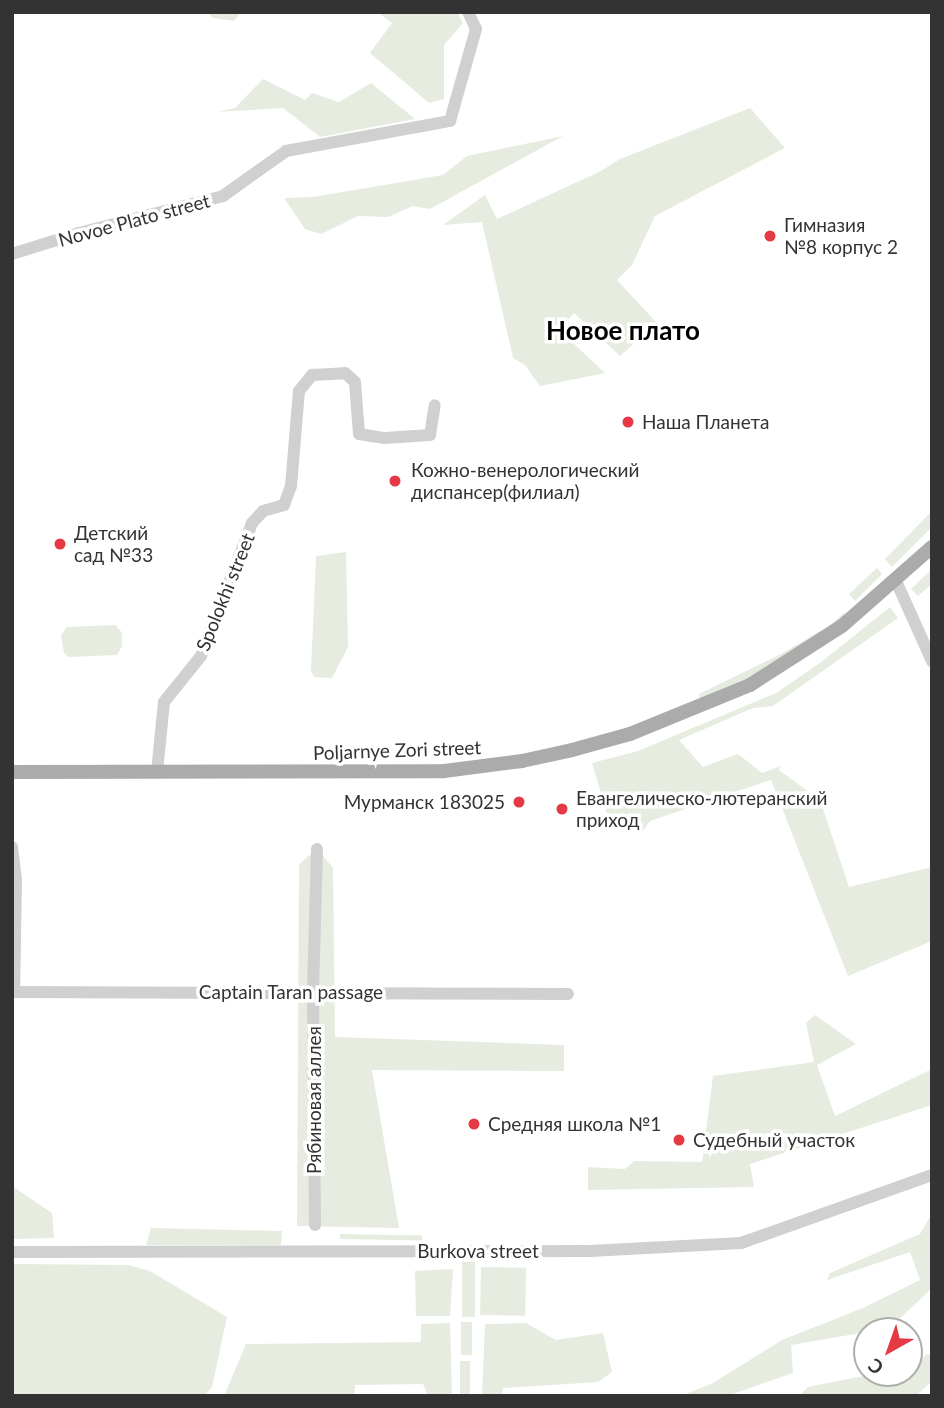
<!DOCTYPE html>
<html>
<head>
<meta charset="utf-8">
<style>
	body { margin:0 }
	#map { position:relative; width:944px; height:1408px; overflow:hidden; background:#fff; font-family:Lato,sans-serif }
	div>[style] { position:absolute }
	.green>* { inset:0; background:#e6ecdf; transform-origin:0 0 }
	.minor>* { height:12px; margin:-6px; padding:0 6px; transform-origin:6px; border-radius:6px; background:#d0d0d0 }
	.major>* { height:14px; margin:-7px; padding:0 7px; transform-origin:7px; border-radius:7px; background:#ababab }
	.dots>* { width:19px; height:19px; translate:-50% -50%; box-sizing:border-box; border:4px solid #fff; border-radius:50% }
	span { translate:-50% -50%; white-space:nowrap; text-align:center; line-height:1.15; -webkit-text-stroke:7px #fff; paint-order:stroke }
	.street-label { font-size:19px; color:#333 }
	.poi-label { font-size:19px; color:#333 }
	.left { translate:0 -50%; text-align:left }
	.right { translate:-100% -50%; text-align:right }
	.district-label { font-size:26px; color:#000; font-weight:700 }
	.frame { position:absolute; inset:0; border:14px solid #333; pointer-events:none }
	.north { position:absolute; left:853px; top:1317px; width:70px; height:70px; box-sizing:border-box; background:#fff; border:2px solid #adadad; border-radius:50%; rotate:220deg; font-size:19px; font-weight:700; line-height:28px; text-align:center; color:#333 }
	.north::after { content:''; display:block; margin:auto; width:24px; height:32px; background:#e63946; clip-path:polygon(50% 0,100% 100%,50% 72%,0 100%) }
</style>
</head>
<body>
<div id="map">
	<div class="green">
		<i style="clip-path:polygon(207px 12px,241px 12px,234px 21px,213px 18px)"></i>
		<i style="clip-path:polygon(377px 12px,457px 12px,463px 23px,444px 45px,444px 99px,429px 103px,370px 53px,392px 23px)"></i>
		<i style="clip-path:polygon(263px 79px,305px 100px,312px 93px,339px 102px,371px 83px,415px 119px,320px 137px,283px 108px,217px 112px,235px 108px)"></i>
		<i style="clip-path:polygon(750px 108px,785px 148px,655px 216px,632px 265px,617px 280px,657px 323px,620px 356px,574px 313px,559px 330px,605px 373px,540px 386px,525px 365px,513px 358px,482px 222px,443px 225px,485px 195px,497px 219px,601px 171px,620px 159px)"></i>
		<i style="clip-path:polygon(563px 136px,430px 209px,413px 206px,388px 217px,358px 216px,321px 234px,305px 229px,284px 198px,313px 197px,443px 175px,467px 156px)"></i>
		<i style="clip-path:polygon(932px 511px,932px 527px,892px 567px,885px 559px)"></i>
		<i style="clip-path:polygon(346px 552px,348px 647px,332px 678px,314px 677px,311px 670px,316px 556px)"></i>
		<i style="clip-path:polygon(877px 568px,882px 574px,855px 601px,849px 594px)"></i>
		<i style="clip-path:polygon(932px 569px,932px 584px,918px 596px,911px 589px)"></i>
		<i style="clip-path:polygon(890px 607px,898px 618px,773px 706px,753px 708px,679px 740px,703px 767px,738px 754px,762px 773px,781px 766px,779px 770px,820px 800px,849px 887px,932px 867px,932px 941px,848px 976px,771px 780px,650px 821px,641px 833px,608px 817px,592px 763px,638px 751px,776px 693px,820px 663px)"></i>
		<i style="clip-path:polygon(844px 613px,848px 617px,832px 631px,700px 706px,699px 694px,779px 655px,829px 626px)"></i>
		<i style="clip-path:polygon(116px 625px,122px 633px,122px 646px,117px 655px,68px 657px,64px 653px,61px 635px,67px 627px)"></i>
		<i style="clip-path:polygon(317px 849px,333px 868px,335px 1037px,564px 1045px,564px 1071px,372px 1070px,399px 1228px,297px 1226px,299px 864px)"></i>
		<i style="clip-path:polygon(815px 1015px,856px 1044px,817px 1065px,835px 1116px,932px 1069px,932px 1105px,750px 1164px,754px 1187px,588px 1190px,588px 1167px,625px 1169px,634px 1161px,702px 1162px,713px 1076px,814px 1062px,806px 1023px)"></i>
		<i style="clip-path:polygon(12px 1186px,52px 1213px,54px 1238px,12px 1239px)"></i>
		<i style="clip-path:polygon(932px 1195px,932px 1288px,890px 1328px,791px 1345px,793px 1373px,727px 1396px,681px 1396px,713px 1383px,782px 1340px,863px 1308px,920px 1280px,910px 1252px,827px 1280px,830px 1273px,920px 1234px,930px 1217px)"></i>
		<i style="clip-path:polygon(151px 1228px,282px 1231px,281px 1245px,146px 1245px)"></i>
		<i style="left:340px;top:1234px;width:82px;height:5px;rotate:1deg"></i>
		<i style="left:462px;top:1262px;width:13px;height:55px"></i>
		<i style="clip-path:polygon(12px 1264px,128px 1265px,150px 1271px,227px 1317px,212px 1387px,204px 1396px,12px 1396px)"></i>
		<i style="left:481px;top:1267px;width:45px;height:48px;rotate:1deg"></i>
		<i style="clip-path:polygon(453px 1269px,450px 1316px,416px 1316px,415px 1271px)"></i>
		<i style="left:461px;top:1322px;width:11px;height:33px"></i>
		<i style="clip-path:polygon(450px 1323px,452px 1396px,428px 1396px,423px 1384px,355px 1385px,354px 1396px,224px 1396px,246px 1344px,421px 1342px,421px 1324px)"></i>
		<i style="clip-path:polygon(526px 1323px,556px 1340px,603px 1333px,612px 1372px,598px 1382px,503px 1388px,502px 1396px,482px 1396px,485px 1324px)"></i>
		<i style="clip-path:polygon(928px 1354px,932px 1355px,932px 1381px,916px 1396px,799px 1396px,808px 1387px,878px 1373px,909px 1373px,909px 1366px)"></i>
		<i style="left:460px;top:1361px;width:10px;height:35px"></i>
	</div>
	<div class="minor">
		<i style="left:12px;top:254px;width:70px;rotate:-17.4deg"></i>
		<i style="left:79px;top:233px;width:149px;rotate:-14.4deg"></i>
		<i style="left:223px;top:196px;width:77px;rotate:-35.5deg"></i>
		<i style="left:286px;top:151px;width:167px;rotate:-10.4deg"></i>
		<i style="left:450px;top:121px;width:96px;rotate:-74.2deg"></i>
		<i style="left:476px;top:29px;width:19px;rotate:-115deg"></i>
		<i style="left:896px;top:581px;width:88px;rotate:65.8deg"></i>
		<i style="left:157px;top:772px;width:70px;rotate:-84.3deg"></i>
		<i style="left:164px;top:702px;width:59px;rotate:-51.2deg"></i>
		<i style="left:201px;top:656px;width:142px;rotate:-69deg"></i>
		<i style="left:252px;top:523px;width:16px;rotate:-47deg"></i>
		<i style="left:263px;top:511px;width:22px;rotate:-16deg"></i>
		<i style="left:284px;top:505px;width:20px;rotate:-70deg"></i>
		<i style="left:291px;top:486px;width:95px;rotate:-85.2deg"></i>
		<i style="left:299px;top:391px;width:21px;rotate:-51deg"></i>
		<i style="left:312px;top:375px;width:33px;rotate:-3deg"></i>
		<i style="left:345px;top:373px;width:13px;rotate:42deg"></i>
		<i style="left:355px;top:382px;width:52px;rotate:85.6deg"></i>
		<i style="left:359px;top:434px;width:26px;rotate:9deg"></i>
		<i style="left:385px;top:438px;width:45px;rotate:-3.8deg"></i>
		<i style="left:430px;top:435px;width:30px;rotate:-81deg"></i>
		<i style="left:12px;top:847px;width:33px;rotate:83deg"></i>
		<i style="left:16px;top:880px;width:112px;rotate:91deg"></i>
		<i style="left:14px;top:992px;width:554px;rotate:0.21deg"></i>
		<i style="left:315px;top:1225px;width:233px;rotate:-90.5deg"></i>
		<i style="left:313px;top:992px;width:143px;rotate:-88.4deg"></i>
		<i style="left:12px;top:1252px;width:578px;rotate:-0.1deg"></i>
		<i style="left:590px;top:1251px;width:151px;rotate:-3deg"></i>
		<i style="left:741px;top:1243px;width:203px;rotate:-19.6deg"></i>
	</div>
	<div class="major">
		<i style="left:12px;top:772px;width:432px;rotate:-0.1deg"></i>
		<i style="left:444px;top:771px;width:79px;rotate:-7.3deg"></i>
		<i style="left:522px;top:761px;width:51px;rotate:-12.4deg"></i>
		<i style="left:572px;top:750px;width:60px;rotate:-15.4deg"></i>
		<i style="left:630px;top:734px;width:130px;rotate:-22.2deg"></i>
		<i style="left:750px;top:685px;width:109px;rotate:-32.7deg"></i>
		<i style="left:842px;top:626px;width:120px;rotate:-41.3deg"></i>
	</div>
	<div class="dots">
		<i style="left:770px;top:236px;background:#e63946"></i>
		<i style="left:628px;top:422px;background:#e63946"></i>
		<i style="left:395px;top:481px;background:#e63946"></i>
		<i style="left:60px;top:544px;background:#e63946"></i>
		<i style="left:519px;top:802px;background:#e63946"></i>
		<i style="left:562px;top:809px;background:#e63946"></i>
		<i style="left:474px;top:1124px;background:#e63946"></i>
		<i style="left:679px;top:1140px;background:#e63946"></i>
	</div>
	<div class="street-label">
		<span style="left:134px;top:220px;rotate:-15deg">Novoe Plato street</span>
		<span style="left:225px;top:592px;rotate:-68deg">Spolokhi street</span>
		<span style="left:397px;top:750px;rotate:-2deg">Poljarnye Zori street</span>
		<span style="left:291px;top:992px">Captain Taran passage</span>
		<span style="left:314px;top:1100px;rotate:-90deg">Рябиновая аллея</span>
		<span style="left:478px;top:1251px">Burkova street</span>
	</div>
	<div class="poi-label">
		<span class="left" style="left:784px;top:236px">Гимназия<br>№8 корпус 2</span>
		<span class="left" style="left:642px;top:422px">Наша Планета</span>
		<span class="left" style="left:411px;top:481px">Кожно-венерологический<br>диспансер(филиал)</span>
		<span class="left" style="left:74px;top:544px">Детский<br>сад №33</span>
		<span class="left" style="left:576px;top:809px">Евангелическо-лютеранский<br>приход</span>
		<span class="right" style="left:505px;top:802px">Мурманск 183025</span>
		<span class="left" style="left:488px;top:1124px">Средняя школа №1</span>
		<span class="left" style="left:693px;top:1140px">Судебный участок</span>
	</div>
	<div class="district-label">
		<span style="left:623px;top:331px">Новое плато</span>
	</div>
	<div class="frame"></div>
	<div class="north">С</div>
</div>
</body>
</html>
